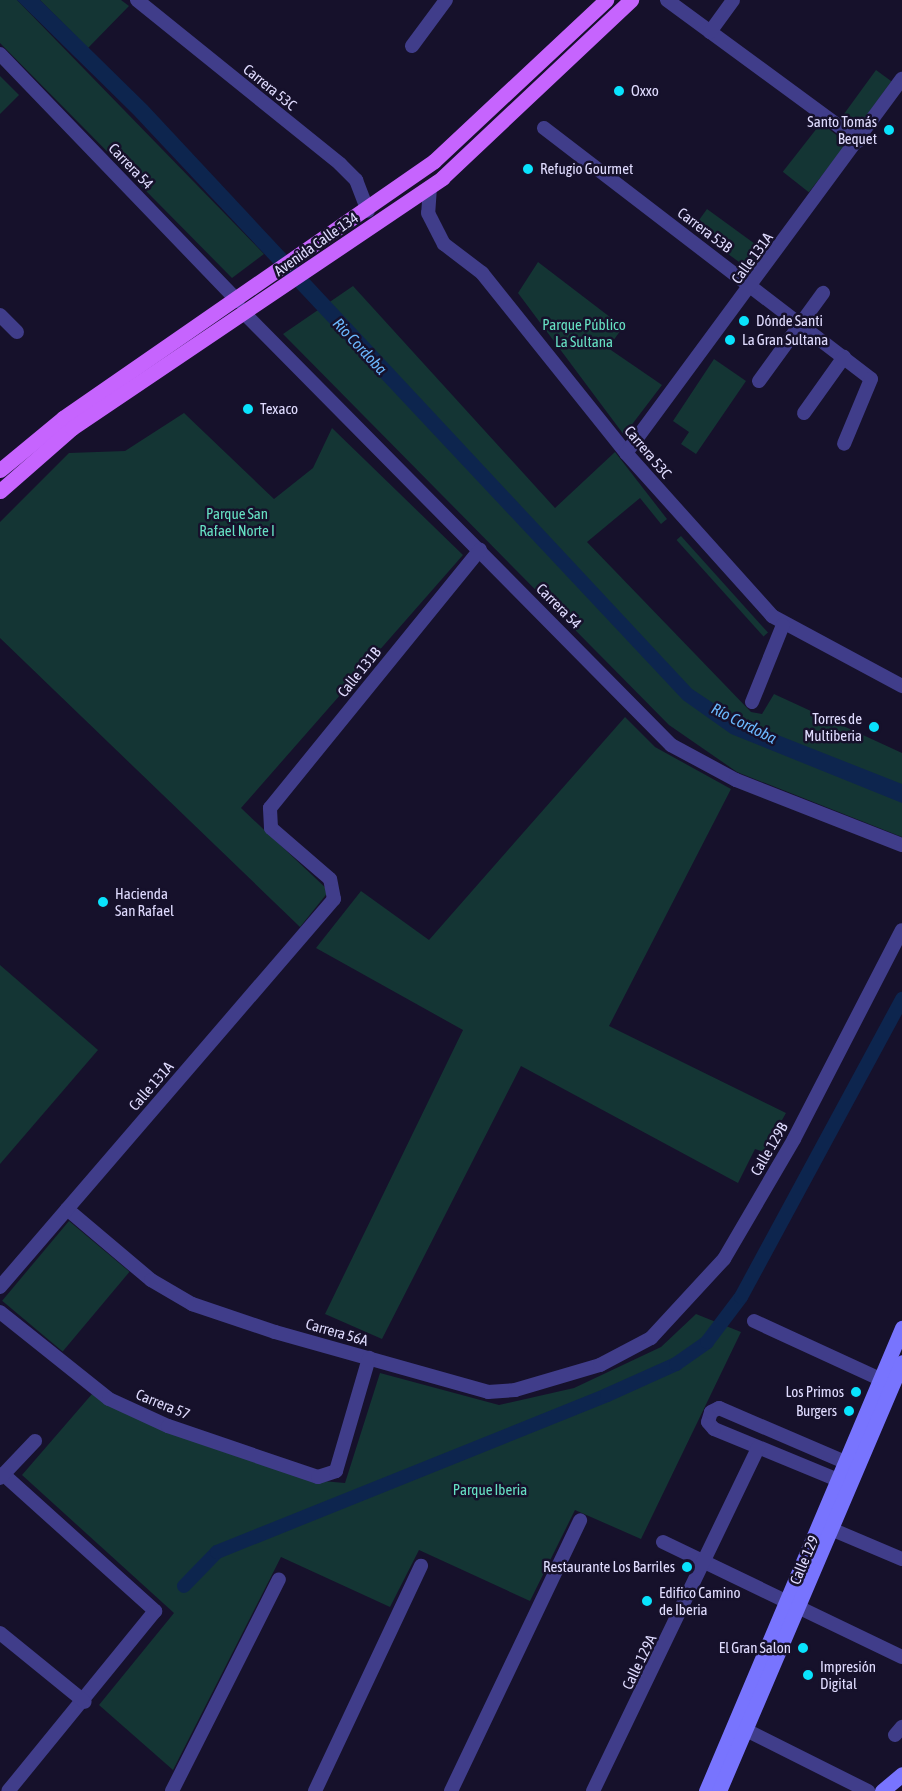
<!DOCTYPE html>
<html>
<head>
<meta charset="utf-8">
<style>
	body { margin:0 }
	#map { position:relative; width:902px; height:1791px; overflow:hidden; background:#16112b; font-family:"Asap Condensed",sans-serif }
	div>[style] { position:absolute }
	.green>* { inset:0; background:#143534; transform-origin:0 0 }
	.water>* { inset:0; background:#0d254e }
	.canal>* { height:14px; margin:-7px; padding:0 7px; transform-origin:7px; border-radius:7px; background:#0d254e }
	.street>* { height:14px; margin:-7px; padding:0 7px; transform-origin:7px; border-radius:7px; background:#403d8a }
	.secondary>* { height:15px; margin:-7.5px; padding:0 7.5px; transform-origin:7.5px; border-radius:7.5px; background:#7874fe }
	.primary>* { height:15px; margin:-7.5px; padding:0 7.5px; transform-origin:7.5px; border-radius:7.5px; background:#c664fe }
	.dots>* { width:16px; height:16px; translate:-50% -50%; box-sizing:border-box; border:3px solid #16112b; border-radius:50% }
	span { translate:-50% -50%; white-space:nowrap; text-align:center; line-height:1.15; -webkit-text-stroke:5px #16112b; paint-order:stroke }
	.street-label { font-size:15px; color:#e0dcff }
	.poi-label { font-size:15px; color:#e0dcff }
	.left { translate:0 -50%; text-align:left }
	.right { translate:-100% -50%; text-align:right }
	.park-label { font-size:15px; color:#66e0c3 }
	.water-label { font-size:16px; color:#6bb8fe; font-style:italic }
</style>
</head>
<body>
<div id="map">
	<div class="green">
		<i style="clip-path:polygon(0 0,17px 0,264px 254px,232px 278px,0 43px)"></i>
		<i style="clip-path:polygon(40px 0,121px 0,129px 6px,88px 48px)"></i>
		<i style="left:876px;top:70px;width:19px;height:56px;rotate:36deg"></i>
		<i style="clip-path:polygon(0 76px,19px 95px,0 114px)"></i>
		<i style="left:821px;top:123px;width:33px;height:62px;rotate:38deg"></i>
		<i style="left:707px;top:209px;width:71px;height:24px;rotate:36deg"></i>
		<i style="clip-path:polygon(538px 262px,623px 327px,608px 348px,662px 385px,624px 435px,518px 293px)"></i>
		<i style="clip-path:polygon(353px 286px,555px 508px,615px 452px,667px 519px,661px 524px,640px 498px,587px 542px,751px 712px,762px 714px,774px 694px,902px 753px,902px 837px,737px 772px,669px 725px,283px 334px)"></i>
		<i style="clip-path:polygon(714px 359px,746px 381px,696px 454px,681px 444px,689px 432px,673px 421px)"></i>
		<i style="clip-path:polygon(184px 413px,274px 499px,313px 468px,332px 428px,463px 555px,241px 808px,329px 891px,300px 927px,0 638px,0 522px,69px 453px,125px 451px)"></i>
		<i style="left:681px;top:536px;width:130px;height:6px;rotate:48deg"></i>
		<i style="clip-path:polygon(625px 717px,655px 747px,731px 789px,609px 1026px,786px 1113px,764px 1152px,755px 1149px,738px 1183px,521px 1066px,382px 1339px,325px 1314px,463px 1030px,316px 948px,361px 891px,429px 940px)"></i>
		<i style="clip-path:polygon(0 965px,98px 1050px,0 1164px)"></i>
		<i style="left:69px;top:1221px;width:79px;height:104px;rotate:40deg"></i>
		<i style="clip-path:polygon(696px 1314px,741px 1332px,641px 1539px,575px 1510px,530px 1601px,419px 1550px,390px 1607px,281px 1557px,173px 1770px,99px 1705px,174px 1613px,22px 1475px,92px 1394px,311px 1480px,345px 1483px,380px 1373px,499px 1405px,574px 1388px,661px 1347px)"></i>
	</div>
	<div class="water">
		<i style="clip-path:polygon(17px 0,40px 0,147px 105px,692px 689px,737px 719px,902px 784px,902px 803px,731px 734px,683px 700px,133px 114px)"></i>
	</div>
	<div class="canal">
		<i style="left:184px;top:1586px;width:47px;rotate:-45.9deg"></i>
		<i style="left:217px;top:1552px;width:420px;rotate:-21.9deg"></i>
		<i style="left:607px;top:1395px;width:76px;rotate:-24.2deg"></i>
		<i style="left:676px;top:1364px;width:38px;rotate:-35deg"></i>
		<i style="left:707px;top:1342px;width:56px;rotate:-52.9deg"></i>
		<i style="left:741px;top:1297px;width:339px;rotate:-61.6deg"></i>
	</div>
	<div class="street">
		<i style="left:137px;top:0;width:261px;rotate:38.9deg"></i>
		<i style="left:340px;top:164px;width:23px;rotate:45deg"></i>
		<i style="left:356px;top:180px;width:33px;rotate:69deg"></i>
		<i style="left:667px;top:0;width:238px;rotate:36.3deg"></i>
		<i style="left:710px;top:32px;width:39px;rotate:-54deg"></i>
		<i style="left:412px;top:46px;width:57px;rotate:-53.5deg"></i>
		<i style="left:0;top:54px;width:343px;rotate:46.1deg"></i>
		<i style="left:544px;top:128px;width:412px;rotate:37.5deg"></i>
		<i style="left:871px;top:379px;width:70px;rotate:112.6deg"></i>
		<i style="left:430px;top:187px;width:26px;rotate:94deg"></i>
		<i style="left:428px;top:213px;width:35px;rotate:63deg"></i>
		<i style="left:444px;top:244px;width:48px;rotate:37.3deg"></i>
		<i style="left:482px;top:273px;width:231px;rotate:51.3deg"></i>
		<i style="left:626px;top:453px;width:219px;rotate:48.1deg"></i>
		<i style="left:772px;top:616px;width:148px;rotate:28.3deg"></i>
		<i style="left:245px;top:314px;width:606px;rotate:45.33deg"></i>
		<i style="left:671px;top:745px;width:74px;rotate:28.3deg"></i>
		<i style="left:736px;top:780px;width:178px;rotate:21.4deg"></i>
		<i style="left:0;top:315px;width:24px;rotate:45deg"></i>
		<i style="left:759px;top:381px;width:109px;rotate:-54deg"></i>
		<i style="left:804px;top:413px;width:69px;rotate:-54.5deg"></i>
		<i style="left:626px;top:453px;width:465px;rotate:-53.6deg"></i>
		<i style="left:752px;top:702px;width:83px;rotate:-68.1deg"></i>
		<i style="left:67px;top:1209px;width:110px;rotate:40.2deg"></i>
		<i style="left:151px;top:1280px;width:48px;rotate:30.3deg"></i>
		<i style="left:192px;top:1304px;width:88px;rotate:18.6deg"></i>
		<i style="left:275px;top:1332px;width:221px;rotate:15.7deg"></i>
		<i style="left:488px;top:1392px;width:27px;rotate:-4deg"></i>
		<i style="left:515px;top:1390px;width:89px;rotate:-16.4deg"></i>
		<i style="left:600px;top:1365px;width:58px;rotate:-27.9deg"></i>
		<i style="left:651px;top:1338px;width:108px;rotate:-47.3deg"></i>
		<i style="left:724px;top:1259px;width:139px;rotate:-59.7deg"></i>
		<i style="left:794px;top:1139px;width:235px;rotate:-62.7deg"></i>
		<i style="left:0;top:1287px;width:512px;rotate:-49.28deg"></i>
		<i style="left:334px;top:899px;width:20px;rotate:-101deg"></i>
		<i style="left:330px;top:879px;width:78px;rotate:-139.2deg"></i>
		<i style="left:271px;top:828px;width:20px;rotate:-93deg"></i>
		<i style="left:270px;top:808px;width:333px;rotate:-50.9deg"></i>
		<i style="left:0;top:1312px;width:139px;rotate:38.6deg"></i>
		<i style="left:109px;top:1399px;width:65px;rotate:24.6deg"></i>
		<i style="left:168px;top:1426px;width:158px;rotate:18.8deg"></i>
		<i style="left:318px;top:1477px;width:19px;rotate:-18deg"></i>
		<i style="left:336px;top:1471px;width:118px;rotate:-73.7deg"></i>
		<i style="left:754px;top:1321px;width:139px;rotate:24.7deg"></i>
		<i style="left:3px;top:1474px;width:205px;rotate:42deg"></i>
		<i style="left:155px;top:1611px;width:232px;rotate:129.2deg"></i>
		<i style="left:0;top:1478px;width:51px;rotate:-46.6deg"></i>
		<i style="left:838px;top:1480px;width:134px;rotate:-157.6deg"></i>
		<i style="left:714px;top:1429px;width:9px;rotate:-131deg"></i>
		<i style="left:708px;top:1422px;width:10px;rotate:-73deg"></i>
		<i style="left:711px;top:1412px;width:9px;rotate:-27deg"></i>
		<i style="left:719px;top:1408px;width:137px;rotate:23.2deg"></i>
		<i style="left:831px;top:1529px;width:77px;rotate:22.9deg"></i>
		<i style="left:663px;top:1542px;width:265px;rotate:25.7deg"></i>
		<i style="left:0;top:1633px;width:109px;rotate:39.1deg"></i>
		<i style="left:736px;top:1725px;width:148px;rotate:26.6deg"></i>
		<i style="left:895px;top:1735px;width:11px;rotate:-49deg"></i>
		<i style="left:172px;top:1791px;width:237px;rotate:-63.2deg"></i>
		<i style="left:315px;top:1791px;width:249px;rotate:-64.8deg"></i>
		<i style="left:451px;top:1791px;width:300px;rotate:-64.5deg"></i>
		<i style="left:593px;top:1791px;width:381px;rotate:-64.3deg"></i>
	</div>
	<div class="secondary">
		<i style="left:706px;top:1791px;width:503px;rotate:-67.06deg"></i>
		<i style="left:719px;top:1791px;width:466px;rotate:-66.9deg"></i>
		<i style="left:882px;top:1791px;width:26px;rotate:-40deg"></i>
	</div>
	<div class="primary">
		<i style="left:0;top:470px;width:82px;rotate:-39.5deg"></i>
		<i style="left:63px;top:418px;width:451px;rotate:-34.7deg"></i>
		<i style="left:434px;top:161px;width:236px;rotate:-43.1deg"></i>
		<i style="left:0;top:491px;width:96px;rotate:-41.2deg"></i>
		<i style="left:72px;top:428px;width:447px;rotate:-34deg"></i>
		<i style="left:442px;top:178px;width:260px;rotate:-43.3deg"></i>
	</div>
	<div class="dots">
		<i style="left:619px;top:91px;background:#09e3fd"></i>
		<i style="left:889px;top:130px;background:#09e3fd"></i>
		<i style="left:528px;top:169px;background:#09e3fd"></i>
		<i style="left:744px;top:321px;background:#09e3fd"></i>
		<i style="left:730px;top:340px;background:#09e3fd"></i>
		<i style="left:248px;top:409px;background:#09e3fd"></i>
		<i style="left:874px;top:727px;background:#09e3fd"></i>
		<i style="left:103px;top:902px;background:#09e3fd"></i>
		<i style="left:856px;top:1392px;background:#09e3fd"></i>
		<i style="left:849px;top:1411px;background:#09e3fd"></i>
		<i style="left:687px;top:1567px;background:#09e3fd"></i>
		<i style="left:647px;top:1601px;background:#09e3fd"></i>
		<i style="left:803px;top:1648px;background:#09e3fd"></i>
		<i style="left:808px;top:1675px;background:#09e3fd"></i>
	</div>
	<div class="street-label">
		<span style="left:270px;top:87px;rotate:39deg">Carrera 53C</span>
		<span style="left:131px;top:166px;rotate:46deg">Carrera 54</span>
		<span style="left:705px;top:230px;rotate:37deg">Carrera 53B</span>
		<span style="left:316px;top:244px;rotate:-35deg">Avenida Calle 134</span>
		<span style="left:752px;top:258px;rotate:-54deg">Calle 131A</span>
		<span style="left:648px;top:452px;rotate:50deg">Carrera 53C</span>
		<span style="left:559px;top:606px;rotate:45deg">Carrera 54</span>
		<span style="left:359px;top:672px;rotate:-51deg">Calle 131B</span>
		<span style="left:151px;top:1086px;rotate:-49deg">Calle 131A</span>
		<span style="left:769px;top:1149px;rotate:-60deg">Calle 129B</span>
		<span style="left:337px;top:1332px;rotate:16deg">Carrera 56A</span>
		<span style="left:163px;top:1404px;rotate:22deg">Carrera 57</span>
		<span style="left:804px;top:1560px;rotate:-67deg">Calle 129</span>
		<span style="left:639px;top:1662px;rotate:-64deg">Calle 129A</span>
	</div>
	<div class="poi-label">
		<span class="left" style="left:631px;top:91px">Oxxo</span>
		<span class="right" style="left:877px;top:130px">Santo Tomás<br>Bequet</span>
		<span class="left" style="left:540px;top:169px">Refugio Gourmet</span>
		<span class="left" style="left:756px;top:321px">Dónde Santi</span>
		<span class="left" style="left:742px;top:340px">La Gran Sultana</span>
		<span class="left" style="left:260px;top:409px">Texaco</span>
		<span class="right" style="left:862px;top:727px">Torres de<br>Multiberia</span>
		<span class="left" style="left:115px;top:902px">Hacienda<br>San Rafael</span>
		<span class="right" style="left:844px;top:1392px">Los Primos</span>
		<span class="right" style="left:837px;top:1411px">Burgers</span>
		<span class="right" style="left:675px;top:1567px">Restaurante Los Barriles</span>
		<span class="left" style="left:659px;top:1601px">Edifico Camino<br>de Iberia</span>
		<span class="right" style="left:791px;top:1648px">El Gran Salon</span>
		<span class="left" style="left:820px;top:1675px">Impresión<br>Digital</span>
	</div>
	<div class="park-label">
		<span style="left:584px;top:333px">Parque Público<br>La Sultana</span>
		<span style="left:237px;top:522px">Parque San<br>Rafael Norte I</span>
		<span style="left:490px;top:1490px">Parque Iberia</span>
	</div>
	<div class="water-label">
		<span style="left:360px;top:346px;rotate:47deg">Rio Cordoba</span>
		<span style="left:744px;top:723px;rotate:27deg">Río Cordoba</span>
	</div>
</div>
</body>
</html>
